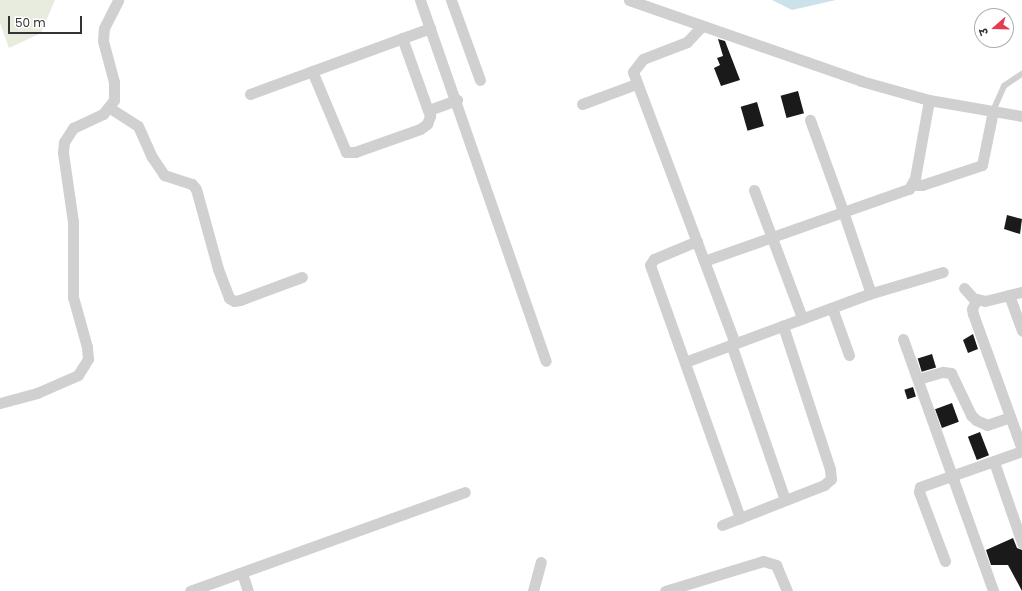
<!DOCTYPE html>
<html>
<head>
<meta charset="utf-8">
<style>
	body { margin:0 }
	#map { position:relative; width:1022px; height:591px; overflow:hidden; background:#fff; font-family:Poppins,"Noto Sans Devanagari",sans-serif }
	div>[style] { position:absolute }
	.green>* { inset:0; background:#e7ecdf }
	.water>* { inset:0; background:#cce2eb }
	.building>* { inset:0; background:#1a1a1a; transform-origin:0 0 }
	.lane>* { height:5.5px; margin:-2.75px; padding:0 2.75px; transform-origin:2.75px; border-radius:2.75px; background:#d0d0d0 }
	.street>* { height:11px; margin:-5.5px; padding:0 5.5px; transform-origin:5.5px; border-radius:5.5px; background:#d0d0d0 }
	span { translate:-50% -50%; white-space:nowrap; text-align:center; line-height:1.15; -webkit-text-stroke:4px #fff; paint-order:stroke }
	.north { position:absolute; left:974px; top:8px; width:40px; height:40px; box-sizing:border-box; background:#fff; border:1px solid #adadad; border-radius:50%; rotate:250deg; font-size:11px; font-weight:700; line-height:16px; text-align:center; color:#333 }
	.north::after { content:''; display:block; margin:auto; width:14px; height:18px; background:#e43b52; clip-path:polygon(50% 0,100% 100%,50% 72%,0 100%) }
	.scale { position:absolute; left:8px; top:16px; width:74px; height:18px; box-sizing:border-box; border:2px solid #333; border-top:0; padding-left:5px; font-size:12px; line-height:14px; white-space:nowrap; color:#333; -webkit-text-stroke:3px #fff; paint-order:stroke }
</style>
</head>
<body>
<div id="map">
	<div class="green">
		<i style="clip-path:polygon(0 0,55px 0,41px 33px,9px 48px,0 23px)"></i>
	</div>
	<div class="water">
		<i style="clip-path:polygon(772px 0,836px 0,792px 10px)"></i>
	</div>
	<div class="building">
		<i style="clip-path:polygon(718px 39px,725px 41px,740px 80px,721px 86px,714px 68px,720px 65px,717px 58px,723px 56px)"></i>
		<i style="left:798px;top:91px;width:23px;height:18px;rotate:75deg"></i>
		<i style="left:757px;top:102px;width:25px;height:17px;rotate:74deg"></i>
		<i style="clip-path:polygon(1007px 215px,1022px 219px,1020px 234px,1004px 229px)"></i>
		<i style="clip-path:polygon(973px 334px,978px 349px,968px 353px,963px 340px)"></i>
		<i style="left:932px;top:354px;width:14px;height:15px;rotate:73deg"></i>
		<i style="left:913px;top:387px;width:10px;height:9px;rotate:73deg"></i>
		<i style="left:952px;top:403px;width:20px;height:18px;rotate:70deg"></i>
		<i style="left:980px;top:432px;width:25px;height:13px;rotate:69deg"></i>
		<i style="clip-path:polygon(1013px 538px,1017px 548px,1022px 550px,1022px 591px,1008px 565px,991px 565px,986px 550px)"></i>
	</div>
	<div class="lane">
		<i style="left:993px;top:111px;width:27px;rotate:-66deg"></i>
		<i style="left:1004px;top:86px;width:22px;rotate:-34deg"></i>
	</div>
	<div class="street">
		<i style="left:420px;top:0;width:382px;rotate:70.8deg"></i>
		<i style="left:451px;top:0;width:85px;rotate:70.1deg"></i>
		<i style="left:629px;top:0;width:246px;rotate:19.2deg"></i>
		<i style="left:861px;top:81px;width:71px;rotate:15.6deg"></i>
		<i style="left:929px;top:100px;width:94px;rotate:9.8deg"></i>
		<i style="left:701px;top:27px;width:21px;rotate:133deg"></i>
		<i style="left:687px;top:42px;width:47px;rotate:158.9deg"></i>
		<i style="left:643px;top:59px;width:16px;rotate:128deg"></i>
		<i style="left:633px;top:72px;width:290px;rotate:69.4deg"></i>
		<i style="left:312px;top:71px;width:88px;rotate:67.2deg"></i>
		<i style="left:346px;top:152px;width:9px"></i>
		<i style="left:355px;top:152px;width:69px;rotate:-19.5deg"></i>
		<i style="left:420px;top:129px;width:9px;rotate:-36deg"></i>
		<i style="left:427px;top:124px;width:9px;rotate:-69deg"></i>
		<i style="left:430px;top:116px;width:83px;rotate:-109.7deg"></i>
		<i style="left:250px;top:94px;width:192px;rotate:-20.1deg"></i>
		<i style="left:582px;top:104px;width:58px;rotate:-20.3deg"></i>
		<i style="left:110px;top:108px;width:33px;rotate:33deg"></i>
		<i style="left:138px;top:126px;width:34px;rotate:66deg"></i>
		<i style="left:152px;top:157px;width:22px;rotate:56deg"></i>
		<i style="left:164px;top:175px;width:29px;rotate:18deg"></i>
		<i style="left:192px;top:184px;width:6px;rotate:51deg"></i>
		<i style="left:196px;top:189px;width:83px;rotate:74.6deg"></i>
		<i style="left:218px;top:269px;width:31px;rotate:69deg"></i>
		<i style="left:229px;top:298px;width:6px;rotate:31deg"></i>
		<i style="left:234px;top:301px;width:6px;rotate:-9deg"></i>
		<i style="left:240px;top:300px;width:66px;rotate:-20.4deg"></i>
		<i style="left:429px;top:110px;width:30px;rotate:-20deg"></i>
		<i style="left:913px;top:185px;width:9px"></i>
		<i style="left:922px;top:185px;width:63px;rotate:-18.4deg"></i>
		<i style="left:982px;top:165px;width:55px;rotate:-78.5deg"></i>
		<i style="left:754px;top:190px;width:137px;rotate:69.4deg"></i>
		<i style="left:697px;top:241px;width:47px;rotate:157.3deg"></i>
		<i style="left:654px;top:259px;width:7px;rotate:124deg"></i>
		<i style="left:650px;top:265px;width:269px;rotate:70.4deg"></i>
		<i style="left:704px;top:261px;width:217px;rotate:-19.4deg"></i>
		<i style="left:909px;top:189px;width:13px;rotate:-61deg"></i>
		<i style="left:915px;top:178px;width:79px;rotate:-79.8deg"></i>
		<i style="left:964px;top:288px;width:13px;rotate:48deg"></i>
		<i style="left:973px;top:298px;width:12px;rotate:14deg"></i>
		<i style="left:985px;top:301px;width:38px;rotate:-14deg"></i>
		<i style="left:869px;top:294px;width:77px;rotate:-16.6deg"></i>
		<i style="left:1009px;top:295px;width:38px;rotate:70deg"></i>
		<i style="left:976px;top:300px;width:10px;rotate:114deg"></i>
		<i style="left:972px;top:309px;width:5px;rotate:79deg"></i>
		<i style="left:973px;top:314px;width:144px;rotate:70.1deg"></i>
		<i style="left:832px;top:308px;width:50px;rotate:70.1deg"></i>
		<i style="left:903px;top:339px;width:268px;rotate:70.3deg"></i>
		<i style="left:731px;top:344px;width:165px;rotate:70.9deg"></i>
		<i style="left:685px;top:362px;width:196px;rotate:-20.3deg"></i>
		<i style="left:869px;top:294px;width:6px;rotate:-90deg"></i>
		<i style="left:869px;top:288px;width:81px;rotate:-108.7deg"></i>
		<i style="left:843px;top:211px;width:97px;rotate:-109.9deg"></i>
		<i style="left:918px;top:379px;width:26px;rotate:-16deg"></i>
		<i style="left:943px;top:372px;width:8px;rotate:7deg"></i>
		<i style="left:951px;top:373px;width:47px;rotate:64.5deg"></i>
		<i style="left:971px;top:415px;width:7px;rotate:45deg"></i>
		<i style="left:976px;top:420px;width:12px;rotate:24deg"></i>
		<i style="left:987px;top:425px;width:24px;rotate:-19deg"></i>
		<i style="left:0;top:403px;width:38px;rotate:-15deg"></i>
		<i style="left:37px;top:393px;width:45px;rotate:-23.7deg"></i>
		<i style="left:78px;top:375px;width:19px;rotate:-58deg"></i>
		<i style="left:88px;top:359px;width:12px;rotate:-95deg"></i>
		<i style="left:87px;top:347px;width:52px;rotate:-105.6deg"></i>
		<i style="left:73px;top:297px;width:75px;rotate:-90deg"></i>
		<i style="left:73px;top:222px;width:70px;rotate:-98.2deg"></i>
		<i style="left:63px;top:153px;width:11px;rotate:-85deg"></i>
		<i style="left:64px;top:142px;width:17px;rotate:-57deg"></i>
		<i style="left:73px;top:128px;width:33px;rotate:-25deg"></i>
		<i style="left:103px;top:114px;width:18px;rotate:-52deg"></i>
		<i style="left:114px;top:100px;width:18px;rotate:-90deg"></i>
		<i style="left:114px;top:82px;width:42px;rotate:-105deg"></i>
		<i style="left:103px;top:41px;width:13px;rotate:-86deg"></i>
		<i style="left:104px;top:28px;width:31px;rotate:-63deg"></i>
		<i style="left:994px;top:462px;width:86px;rotate:70.9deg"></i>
		<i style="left:722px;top:525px;width:110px;rotate:-21.4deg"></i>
		<i style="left:824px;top:485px;width:9px;rotate:-41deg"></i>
		<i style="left:831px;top:479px;width:10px;rotate:-96deg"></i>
		<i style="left:830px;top:469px;width:151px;rotate:-108.2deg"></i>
		<i style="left:945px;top:561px;width:74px;rotate:-110.6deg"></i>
		<i style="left:919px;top:492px;width:5px;rotate:-79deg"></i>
		<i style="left:920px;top:487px;width:108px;rotate:-19.4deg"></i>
		<i style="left:242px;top:573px;width:19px;rotate:72deg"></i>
		<i style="left:190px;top:591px;width:292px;rotate:-19.8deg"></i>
		<i style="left:533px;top:591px;width:30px;rotate:-75deg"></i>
		<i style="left:665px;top:591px;width:102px;rotate:-17deg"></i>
		<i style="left:763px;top:561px;width:14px;rotate:17deg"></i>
		<i style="left:776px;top:565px;width:28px;rotate:67deg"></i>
	</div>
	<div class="north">उ</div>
	<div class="scale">50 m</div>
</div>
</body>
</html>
